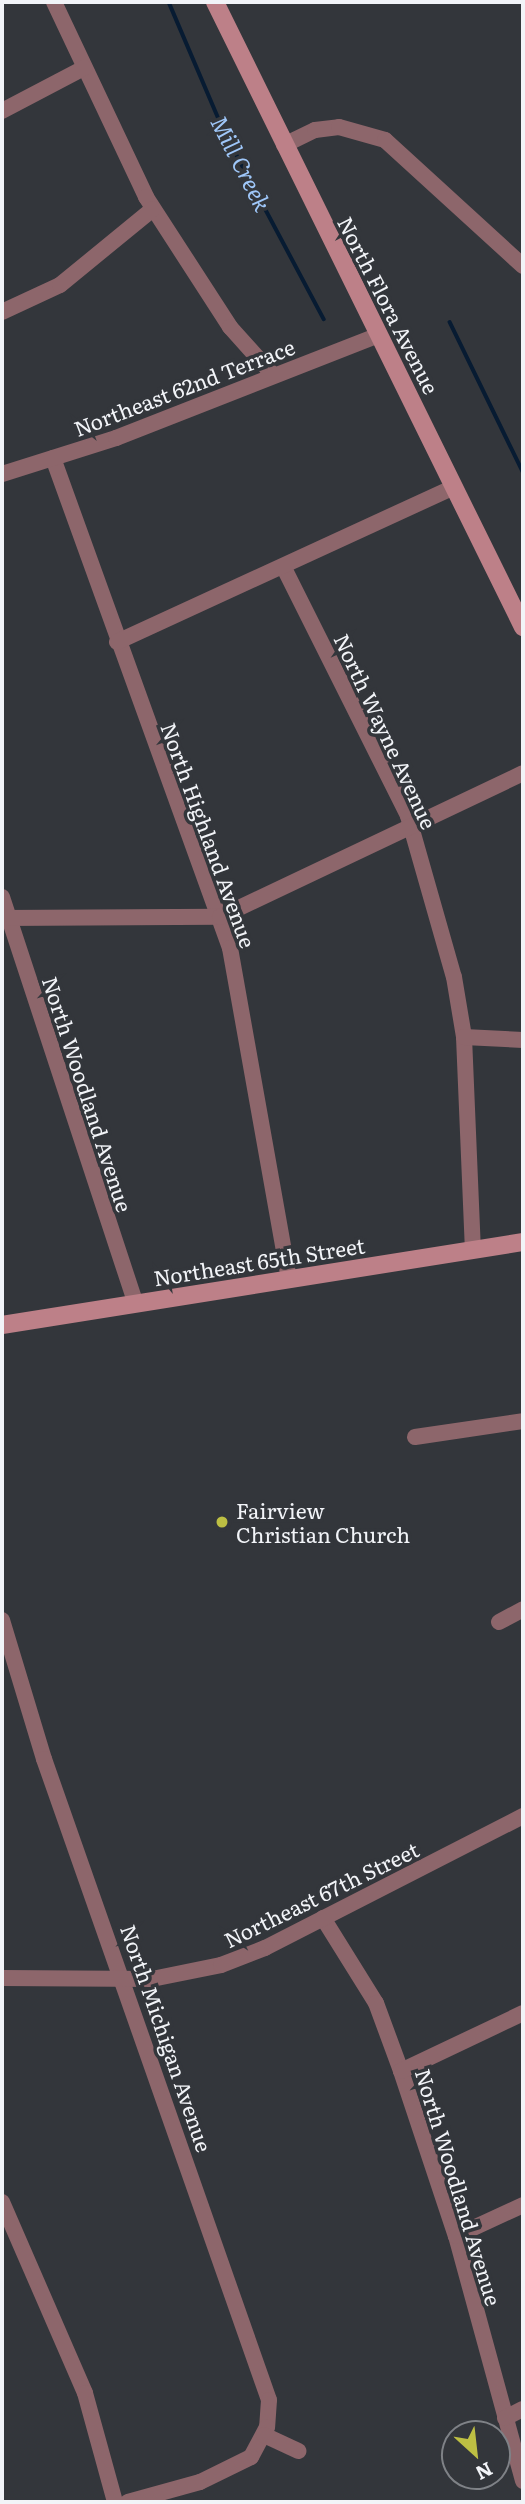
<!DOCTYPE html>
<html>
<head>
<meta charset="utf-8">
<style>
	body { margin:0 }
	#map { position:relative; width:525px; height:2504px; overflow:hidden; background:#33363b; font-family:Literata,serif }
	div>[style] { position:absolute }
	.stream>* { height:3.5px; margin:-1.75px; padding:0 1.75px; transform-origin:1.75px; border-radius:1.75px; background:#071b32 }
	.street>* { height:16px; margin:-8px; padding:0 8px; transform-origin:8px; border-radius:8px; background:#8d666b }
	.secondary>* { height:18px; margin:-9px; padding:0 9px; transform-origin:9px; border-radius:9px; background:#bd8088 }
	.dots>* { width:19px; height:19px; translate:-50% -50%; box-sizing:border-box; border:4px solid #33363b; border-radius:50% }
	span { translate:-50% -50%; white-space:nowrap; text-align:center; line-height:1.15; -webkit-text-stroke:7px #33363b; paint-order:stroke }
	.street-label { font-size:21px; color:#f2f4f8 }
	.poi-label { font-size:21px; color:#f2f4f8 }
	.left { translate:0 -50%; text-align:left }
	.water-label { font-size:23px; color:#9fc7f9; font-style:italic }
	.frame { position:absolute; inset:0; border:4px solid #f2f4f8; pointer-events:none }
	.north { position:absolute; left:441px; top:2420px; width:70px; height:70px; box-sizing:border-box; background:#33363b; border:2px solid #7f8287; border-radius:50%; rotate:153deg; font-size:19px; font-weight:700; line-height:28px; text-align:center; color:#f2f4f8 }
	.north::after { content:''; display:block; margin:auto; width:24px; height:32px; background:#bdbf43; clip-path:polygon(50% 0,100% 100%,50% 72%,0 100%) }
</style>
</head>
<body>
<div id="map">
	<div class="stream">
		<i style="left:169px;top:2px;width:140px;rotate:66.9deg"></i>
		<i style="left:224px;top:131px;width:213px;rotate:62deg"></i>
		<i style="left:450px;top:322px;width:167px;rotate:64deg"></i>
	</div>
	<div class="street">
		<i style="left:54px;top:2px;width:216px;rotate:64.7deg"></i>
		<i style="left:146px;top:197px;width:155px;rotate:57.1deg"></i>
		<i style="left:230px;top:327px;width:64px;rotate:48.1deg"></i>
		<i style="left:2px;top:111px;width:93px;rotate:-27.7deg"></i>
		<i style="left:284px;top:145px;width:34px;rotate:-26deg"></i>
		<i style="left:315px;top:130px;width:24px;rotate:-7deg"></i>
		<i style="left:339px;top:127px;width:48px;rotate:15.8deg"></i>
		<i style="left:385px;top:140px;width:187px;rotate:42.4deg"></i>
		<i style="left:2px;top:312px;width:64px;rotate:-25deg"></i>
		<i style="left:60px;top:285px;width:120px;rotate:-39.3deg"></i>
		<i style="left:53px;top:458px;width:521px;rotate:70.14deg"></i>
		<i style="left:230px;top:948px;width:337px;rotate:79.9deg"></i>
		<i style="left:2px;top:474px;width:120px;rotate:-17.5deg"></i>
		<i style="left:116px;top:438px;width:282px;rotate:-21.4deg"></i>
		<i style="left:284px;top:568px;width:277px;rotate:63.4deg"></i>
		<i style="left:408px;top:816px;width:167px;rotate:74.1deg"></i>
		<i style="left:454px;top:977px;width:61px;rotate:80.5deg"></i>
		<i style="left:464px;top:1037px;width:213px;rotate:87.6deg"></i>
		<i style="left:117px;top:642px;width:371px;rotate:-24.7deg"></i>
		<i style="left:2px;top:897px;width:428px;rotate:71.8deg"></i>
		<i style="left:2px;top:918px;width:218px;rotate:-0.3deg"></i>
		<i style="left:220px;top:917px;width:335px;rotate:-25.4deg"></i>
		<i style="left:464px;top:1037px;width:59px;rotate:2.9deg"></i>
		<i style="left:415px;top:1437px;width:109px;rotate:-8.4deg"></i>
		<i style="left:2px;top:1620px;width:145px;rotate:73.2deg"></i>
		<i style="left:44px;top:1759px;width:679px;rotate:70.66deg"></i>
		<i style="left:269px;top:2400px;width:27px;rotate:94deg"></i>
		<i style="left:267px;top:2427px;width:34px;rotate:118deg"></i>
		<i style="left:251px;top:2457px;width:57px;rotate:153.9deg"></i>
		<i style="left:200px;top:2482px;width:75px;rotate:164.5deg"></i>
		<i style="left:499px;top:1622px;width:27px;rotate:-28deg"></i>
		<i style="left:323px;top:1918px;width:100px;rotate:58.1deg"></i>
		<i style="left:376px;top:2003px;width:72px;rotate:69.8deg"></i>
		<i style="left:401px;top:2071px;width:174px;rotate:71.6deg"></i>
		<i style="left:456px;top:2236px;width:254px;rotate:74.7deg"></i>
		<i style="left:2px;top:1978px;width:150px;rotate:0.4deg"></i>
		<i style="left:152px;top:1979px;width:70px;rotate:-11.5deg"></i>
		<i style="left:221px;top:1965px;width:47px;rotate:-21.1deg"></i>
		<i style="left:265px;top:1948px;width:290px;rotate:-27.1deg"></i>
		<i style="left:401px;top:2071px;width:135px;rotate:-25.4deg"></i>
		<i style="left:2px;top:2202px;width:208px;rotate:66.5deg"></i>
		<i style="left:85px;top:2393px;width:113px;rotate:74.6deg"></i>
		<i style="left:456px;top:2236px;width:74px;rotate:-24.8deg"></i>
		<i style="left:505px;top:2418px;width:20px;rotate:-27deg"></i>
		<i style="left:264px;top:2435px;width:38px;rotate:25deg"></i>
	</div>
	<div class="secondary">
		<i style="left:215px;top:2px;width:697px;rotate:63.77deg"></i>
		<i style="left:2px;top:1325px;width:528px;rotate:-9.05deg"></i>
	</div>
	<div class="dots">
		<i style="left:222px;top:1522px;background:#bdbf43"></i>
	</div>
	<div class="street-label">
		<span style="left:389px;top:305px;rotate:63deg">North Flora Avenue</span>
		<span style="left:184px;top:387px;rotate:-21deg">Northeast 62nd Terrace</span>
		<span style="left:386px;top:731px;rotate:65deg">North Wayne Avenue</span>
		<span style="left:209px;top:835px;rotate:70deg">North Highland Avenue</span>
		<span style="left:88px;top:1094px;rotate:72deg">North Woodland Avenue</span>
		<span style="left:259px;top:1261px;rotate:-9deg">Northeast 65th Street</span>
		<span style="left:321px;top:1894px;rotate:-26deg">Northeast 67th Street</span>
		<span style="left:167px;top:2038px;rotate:71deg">North Michigan Avenue</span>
		<span style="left:459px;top:2187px;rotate:73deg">North Woodland Avenue</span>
	</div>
	<div class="poi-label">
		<span class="left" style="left:236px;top:1522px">Fairview<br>Christian Church</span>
	</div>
	<div class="water-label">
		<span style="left:242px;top:163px;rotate:63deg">Mill Creek</span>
	</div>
	<div class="frame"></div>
	<div class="north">N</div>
</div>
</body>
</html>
